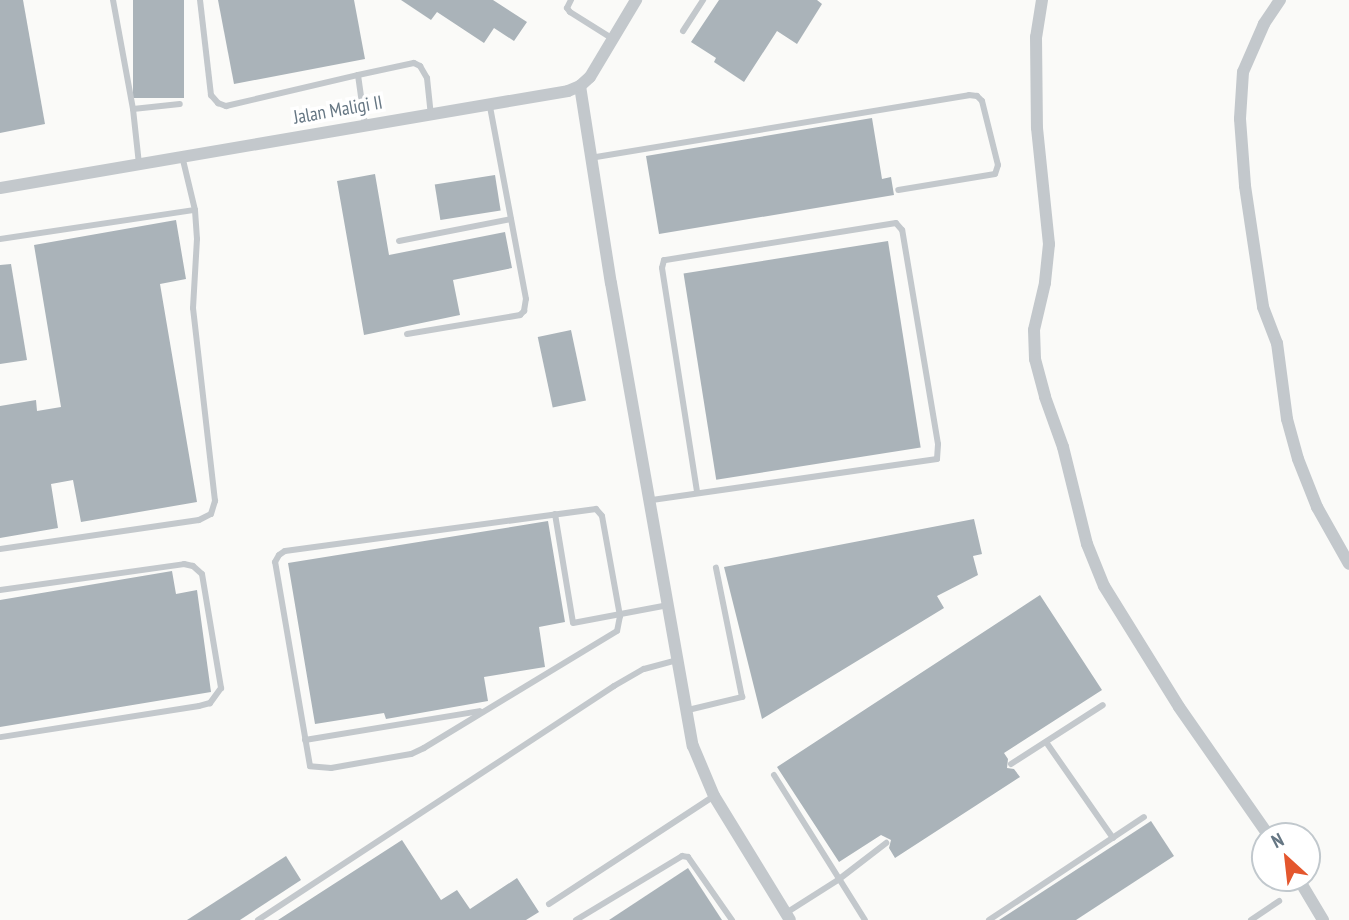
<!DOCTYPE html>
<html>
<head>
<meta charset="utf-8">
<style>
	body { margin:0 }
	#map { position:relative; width:1349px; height:920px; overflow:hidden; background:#fafaf8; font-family:"PT Sans Narrow",sans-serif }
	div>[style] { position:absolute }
	.building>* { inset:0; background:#aab3b9; transform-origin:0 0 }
	.service>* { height:6px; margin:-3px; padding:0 3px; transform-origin:3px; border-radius:3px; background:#c3c8cc }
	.minor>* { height:12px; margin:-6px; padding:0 6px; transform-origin:6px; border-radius:6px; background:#c3c8cc }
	span { translate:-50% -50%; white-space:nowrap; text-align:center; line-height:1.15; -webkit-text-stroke:7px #fff; paint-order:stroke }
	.street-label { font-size:19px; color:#657683 }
	.north { position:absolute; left:1251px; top:822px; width:70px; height:70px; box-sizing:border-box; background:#fff; border:2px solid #c1c8cd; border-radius:50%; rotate:333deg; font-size:19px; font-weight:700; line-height:28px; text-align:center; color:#657683 }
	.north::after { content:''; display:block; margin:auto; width:24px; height:32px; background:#e4572e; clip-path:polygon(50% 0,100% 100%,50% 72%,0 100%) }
</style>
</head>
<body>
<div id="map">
	<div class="building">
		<i style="clip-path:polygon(0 0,23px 0,45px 124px,0 133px)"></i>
		<i style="left:133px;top:0;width:51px;height:98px"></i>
		<i style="clip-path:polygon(218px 0,354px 0,365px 59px,234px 84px)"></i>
		<i style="clip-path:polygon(401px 0,493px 0,527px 22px,514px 41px,494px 28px,484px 43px,437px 12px,431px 20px)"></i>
		<i style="clip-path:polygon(719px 0,817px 0,822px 4px,797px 44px,777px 31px,744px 82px,714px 62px,716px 58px,691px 42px)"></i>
		<i style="clip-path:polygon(872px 118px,882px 179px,891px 177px,894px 195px,659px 234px,646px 156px)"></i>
		<i style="clip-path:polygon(375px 174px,389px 255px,505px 232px,512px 268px,453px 280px,460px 315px,364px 335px,337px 181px)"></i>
		<i style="left:495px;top:175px;width:36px;height:61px;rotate:81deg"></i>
		<i style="clip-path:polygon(176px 220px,186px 279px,160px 284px,197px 502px,81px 522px,73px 480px,51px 484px,58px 528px,0 538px,0 406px,36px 400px,37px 411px,61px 407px,34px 245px)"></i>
		<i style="left:888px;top:241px;width:209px;height:207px;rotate:81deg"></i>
		<i style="clip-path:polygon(11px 264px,27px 360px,0 364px,0 265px)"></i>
		<i style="left:571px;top:330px;width:72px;height:34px;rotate:78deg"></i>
		<i style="clip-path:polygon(974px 519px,982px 554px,973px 556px,978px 575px,937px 596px,944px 608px,762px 719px,724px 567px)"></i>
		<i style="clip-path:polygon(548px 521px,565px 622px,539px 627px,545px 667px,484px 677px,488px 701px,386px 719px,384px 713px,315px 724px,288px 563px)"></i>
		<i style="clip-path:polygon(172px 571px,176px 594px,197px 590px,211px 692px,0 727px,0 600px)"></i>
		<i style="clip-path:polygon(1040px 595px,1102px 690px,1004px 753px,1008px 759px,1007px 768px,1014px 769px,1020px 777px,895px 858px,889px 848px,891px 840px,881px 835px,839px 862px,777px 767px)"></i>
		<i style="clip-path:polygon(1151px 821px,1174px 856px,1076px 920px,999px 920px)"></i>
		<i style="clip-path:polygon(402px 840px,441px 900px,457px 890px,470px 909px,517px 878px,539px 912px,526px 920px,278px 920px)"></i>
		<i style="clip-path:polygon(286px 856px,301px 880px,240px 920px,187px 920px)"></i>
		<i style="clip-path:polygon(688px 868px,722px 920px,609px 920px)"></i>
	</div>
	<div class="service">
		<i style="left:113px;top:0;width:111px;rotate:79.6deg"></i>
		<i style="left:133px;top:109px;width:55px;rotate:83.8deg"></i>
		<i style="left:200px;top:0;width:96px;rotate:83.4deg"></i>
		<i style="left:211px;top:95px;width:11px;rotate:49deg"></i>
		<i style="left:218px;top:103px;width:9px;rotate:21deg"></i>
		<i style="left:226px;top:106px;width:136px;rotate:-13.2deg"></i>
		<i style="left:358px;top:75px;width:50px;rotate:82deg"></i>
		<i style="left:571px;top:0;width:9px;rotate:117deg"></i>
		<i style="left:567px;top:8px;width:5px;rotate:53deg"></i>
		<i style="left:570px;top:12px;width:51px;rotate:32.1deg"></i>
		<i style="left:683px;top:31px;width:37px;rotate:-57deg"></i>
		<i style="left:358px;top:75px;width:57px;rotate:-12.1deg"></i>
		<i style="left:414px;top:63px;width:7px;rotate:27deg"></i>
		<i style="left:420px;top:66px;width:14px;rotate:60deg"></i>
		<i style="left:427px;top:78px;width:36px;rotate:84deg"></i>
		<i style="left:133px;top:109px;width:47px;rotate:-6.1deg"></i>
		<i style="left:590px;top:158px;width:384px;rotate:-9.4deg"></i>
		<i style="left:969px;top:95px;width:8px;rotate:7deg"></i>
		<i style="left:977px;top:96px;width:7px;rotate:45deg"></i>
		<i style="left:982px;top:101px;width:66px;rotate:76deg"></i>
		<i style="left:998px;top:165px;width:9px;rotate:108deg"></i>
		<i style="left:995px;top:174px;width:98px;rotate:170.6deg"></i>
		<i style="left:0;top:239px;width:197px;rotate:-8.5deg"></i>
		<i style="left:195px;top:210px;width:56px;rotate:-103.5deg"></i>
		<i style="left:399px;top:241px;width:114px;rotate:-11.1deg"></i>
		<i style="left:407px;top:334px;width:115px;rotate:-9.5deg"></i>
		<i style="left:520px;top:315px;width:6px;rotate:-45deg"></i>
		<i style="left:524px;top:311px;width:12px;rotate:-81deg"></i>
		<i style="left:526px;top:299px;width:196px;rotate:-100.6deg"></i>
		<i style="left:652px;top:500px;width:288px;rotate:-8.2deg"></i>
		<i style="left:937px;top:459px;width:15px;rotate:-86deg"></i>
		<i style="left:938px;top:444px;width:217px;rotate:-99.5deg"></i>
		<i style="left:902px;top:230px;width:9px;rotate:-131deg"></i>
		<i style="left:896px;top:223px;width:235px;rotate:170.9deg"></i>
		<i style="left:664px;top:260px;width:8px;rotate:104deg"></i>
		<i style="left:662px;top:268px;width:227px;rotate:81.1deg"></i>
		<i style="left:596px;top:509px;width:9px;rotate:49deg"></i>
		<i style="left:602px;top:516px;width:102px;rotate:79.8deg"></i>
		<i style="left:620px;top:616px;width:15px;rotate:101deg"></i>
		<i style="left:617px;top:631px;width:226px;rotate:148.8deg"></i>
		<i style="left:424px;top:748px;width:14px;rotate:155deg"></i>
		<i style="left:411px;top:754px;width:81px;rotate:170.1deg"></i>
		<i style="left:331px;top:768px;width:21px;rotate:-175deg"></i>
		<i style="left:310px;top:766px;width:207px;rotate:-99.7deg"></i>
		<i style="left:275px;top:562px;width:8px;rotate:-60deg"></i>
		<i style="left:279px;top:555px;width:7px;rotate:-34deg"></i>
		<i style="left:285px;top:551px;width:314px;rotate:-7.7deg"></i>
		<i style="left:555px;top:514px;width:110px;rotate:80.6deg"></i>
		<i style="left:573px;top:623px;width:97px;rotate:-10.7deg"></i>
		<i style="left:0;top:549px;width:201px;rotate:-8.3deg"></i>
		<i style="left:199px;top:520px;width:13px;rotate:-27deg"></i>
		<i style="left:211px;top:514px;width:14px;rotate:-73deg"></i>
		<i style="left:215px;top:501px;width:194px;rotate:-96.5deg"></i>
		<i style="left:193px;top:308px;width:69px;rotate:-86.7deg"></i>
		<i style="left:197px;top:239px;width:29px;rotate:-94deg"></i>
		<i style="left:0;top:590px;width:186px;rotate:-8deg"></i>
		<i style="left:184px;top:564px;width:9px;rotate:13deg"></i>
		<i style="left:193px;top:566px;width:12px;rotate:42deg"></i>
		<i style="left:202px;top:574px;width:116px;rotate:80.5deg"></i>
		<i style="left:221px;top:688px;width:19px;rotate:126deg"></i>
		<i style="left:210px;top:703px;width:11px;rotate:165deg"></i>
		<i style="left:199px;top:706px;width:201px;rotate:171.1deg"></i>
		<i style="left:688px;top:710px;width:56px;rotate:-13.5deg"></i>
		<i style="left:742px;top:697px;width:132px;rotate:-101.4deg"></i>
		<i style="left:305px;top:740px;width:177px;rotate:-9.4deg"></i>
		<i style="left:1046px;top:742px;width:117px;rotate:55.1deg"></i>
		<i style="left:1011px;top:764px;width:109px;rotate:-32.7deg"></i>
		<i style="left:774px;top:775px;width:171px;rotate:57.9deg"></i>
		<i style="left:549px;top:904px;width:197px;rotate:-33.2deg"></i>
		<i style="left:786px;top:913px;width:62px;rotate:-32.4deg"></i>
		<i style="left:838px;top:880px;width:61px;rotate:-37.6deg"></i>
		<i style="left:258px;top:920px;width:426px;rotate:-33.3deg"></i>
		<i style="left:614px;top:686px;width:34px;rotate:-30deg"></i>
		<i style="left:644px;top:669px;width:34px;rotate:-15deg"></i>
		<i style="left:576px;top:920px;width:124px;rotate:-31.1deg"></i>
		<i style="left:682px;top:856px;width:6px;rotate:9deg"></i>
		<i style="left:688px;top:857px;width:77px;rotate:55.1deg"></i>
		<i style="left:989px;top:920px;width:186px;rotate:-33.6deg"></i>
		<i style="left:1251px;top:920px;width:34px;rotate:-34deg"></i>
	</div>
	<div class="minor">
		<i style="left:1042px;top:0;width:37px;rotate:99deg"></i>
		<i style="left:1036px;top:37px;width:91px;rotate:89.4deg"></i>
		<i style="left:1037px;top:128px;width:117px;rotate:84.1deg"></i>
		<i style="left:1049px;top:244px;width:39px;rotate:96deg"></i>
		<i style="left:1045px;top:283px;width:48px;rotate:103.2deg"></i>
		<i style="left:1034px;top:330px;width:29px;rotate:88deg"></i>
		<i style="left:1035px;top:359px;width:39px;rotate:75deg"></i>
		<i style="left:1045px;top:397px;width:53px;rotate:70.2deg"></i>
		<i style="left:1063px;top:447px;width:100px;rotate:76.1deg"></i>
		<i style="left:1087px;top:544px;width:45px;rotate:68deg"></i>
		<i style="left:1104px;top:586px;width:142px;rotate:58.2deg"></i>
		<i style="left:1179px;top:707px;width:157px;rotate:55.1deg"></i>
		<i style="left:1280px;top:0;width:29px;rotate:124deg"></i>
		<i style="left:1264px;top:24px;width:52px;rotate:113.6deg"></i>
		<i style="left:1243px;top:72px;width:47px;rotate:93.7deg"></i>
		<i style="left:1240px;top:119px;width:67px;rotate:85.7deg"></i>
		<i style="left:1245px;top:186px;width:122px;rotate:81.5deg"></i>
		<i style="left:1263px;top:307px;width:39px;rotate:69deg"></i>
		<i style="left:1277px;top:343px;width:77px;rotate:82.5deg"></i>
		<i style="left:1287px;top:419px;width:41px;rotate:74.6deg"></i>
		<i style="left:1298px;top:459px;width:52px;rotate:68.4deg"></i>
		<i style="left:1317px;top:507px;width:65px;rotate:60.7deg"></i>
		<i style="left:580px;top:86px;width:199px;rotate:81.1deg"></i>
		<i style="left:611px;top:283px;width:470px;rotate:80deg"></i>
		<i style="left:693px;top:746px;width:54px;rotate:67.2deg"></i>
		<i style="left:714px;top:796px;width:145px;rotate:58.5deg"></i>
		<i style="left:0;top:188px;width:576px;rotate:-9.69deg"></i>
		<i style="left:568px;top:91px;width:13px;rotate:-23deg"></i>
		<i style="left:580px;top:86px;width:13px;rotate:-42deg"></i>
		<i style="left:590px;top:77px;width:90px;rotate:-59.1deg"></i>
		<i style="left:1298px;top:878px;width:49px;rotate:59.2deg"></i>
	</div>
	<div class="street-label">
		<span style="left:338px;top:110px;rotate:-10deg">Jalan Maligi II</span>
	</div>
	<div class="north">N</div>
</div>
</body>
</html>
